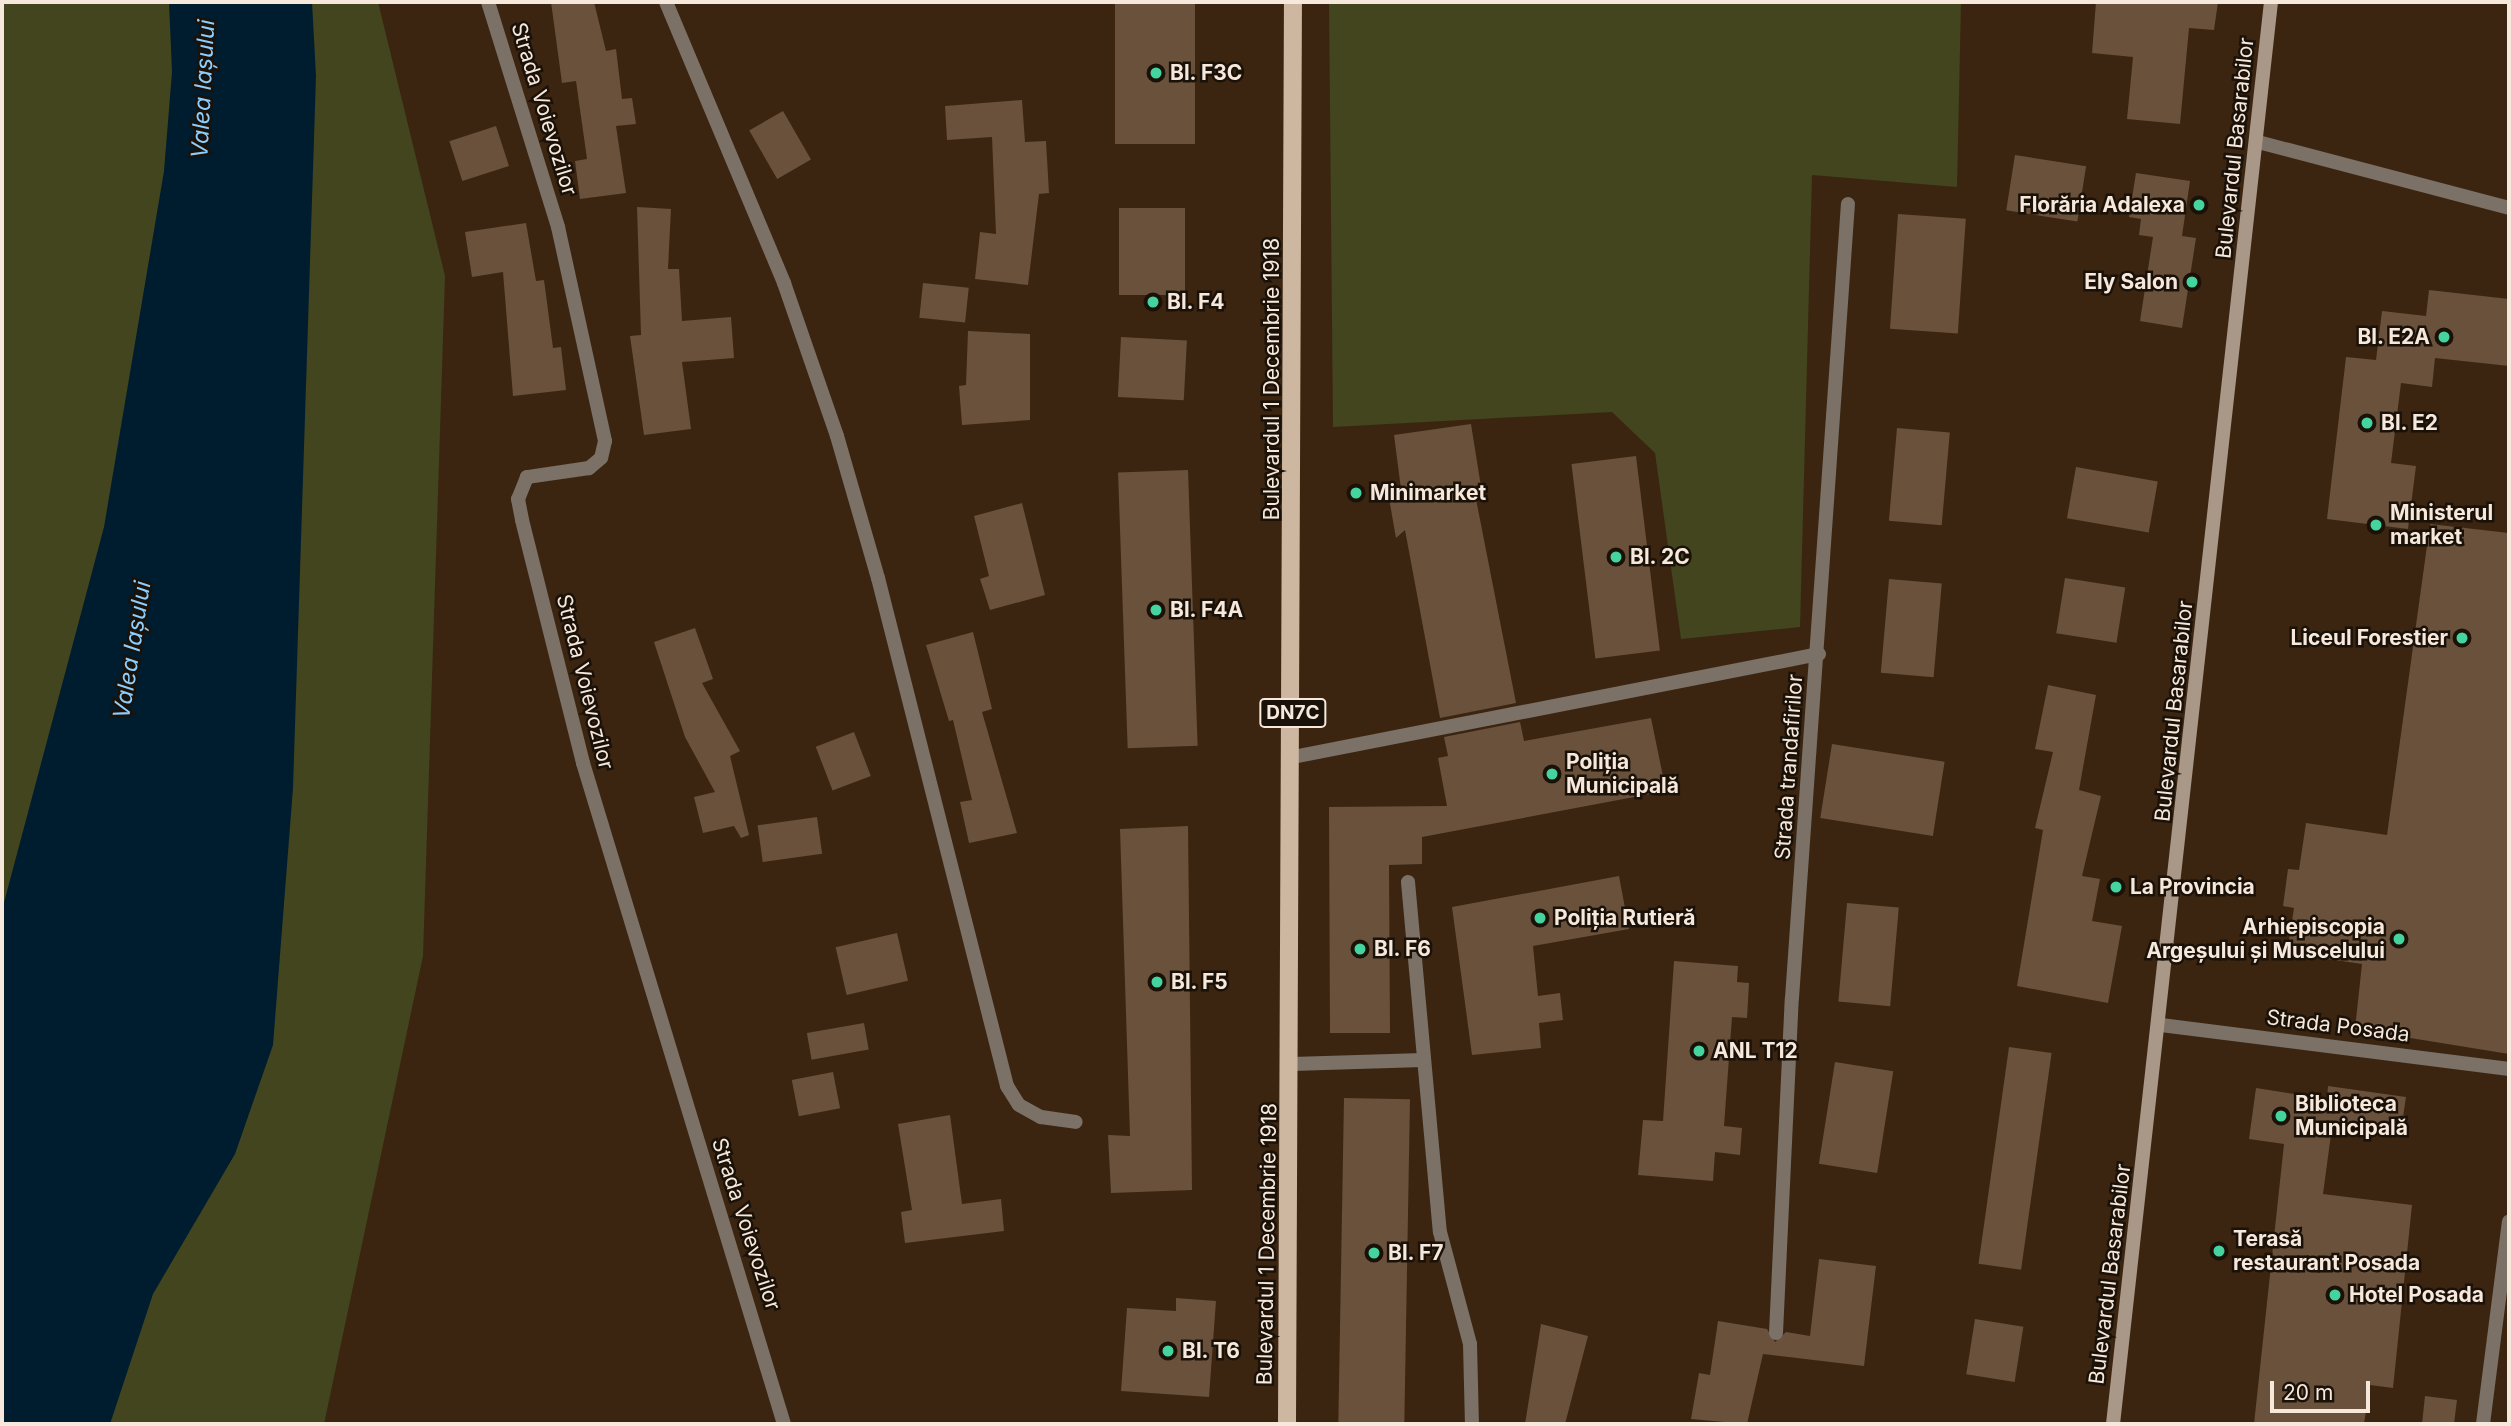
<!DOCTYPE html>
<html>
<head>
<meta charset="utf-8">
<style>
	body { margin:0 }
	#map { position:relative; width:2511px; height:1426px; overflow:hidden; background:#3b2511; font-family:Inter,sans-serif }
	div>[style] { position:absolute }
	.green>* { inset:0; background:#42451e }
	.water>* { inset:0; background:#001d30 }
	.building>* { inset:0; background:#69513c; transform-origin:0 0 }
	.minor>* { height:14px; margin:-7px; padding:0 7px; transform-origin:7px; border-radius:7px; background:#7b7166 }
	.secondary>* { height:14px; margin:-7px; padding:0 7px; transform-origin:7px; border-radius:7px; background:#a99888 }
	.primary>* { height:18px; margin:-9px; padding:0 9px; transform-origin:9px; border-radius:9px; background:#cdb7a1 }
	.dots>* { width:19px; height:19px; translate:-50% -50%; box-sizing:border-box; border:4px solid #1a1108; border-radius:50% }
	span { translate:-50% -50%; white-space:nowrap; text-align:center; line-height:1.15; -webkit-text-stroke:5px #1a1108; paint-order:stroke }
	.shield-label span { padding:2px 5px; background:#1a1108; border:2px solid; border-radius:5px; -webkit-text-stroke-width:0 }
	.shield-label { font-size:19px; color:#f7e8dc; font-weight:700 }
	.poi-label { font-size:21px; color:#f7e8dc; font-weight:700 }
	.left { translate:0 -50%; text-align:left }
	.right { translate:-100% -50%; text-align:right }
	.street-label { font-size:21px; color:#f7e8dc }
	.water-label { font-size:23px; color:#8ccfff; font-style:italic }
	.frame { position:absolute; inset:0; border:4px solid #f7e8dc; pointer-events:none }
	.scale { position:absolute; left:2270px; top:1381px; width:100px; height:32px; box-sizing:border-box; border:4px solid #f7e8dc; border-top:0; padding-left:9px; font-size:21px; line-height:24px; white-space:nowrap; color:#f7e8dc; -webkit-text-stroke:5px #1a1108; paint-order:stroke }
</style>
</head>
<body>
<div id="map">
	<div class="green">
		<i style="clip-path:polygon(2px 2px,378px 2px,445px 276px,423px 956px,324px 1424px,2px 1424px)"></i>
		<i style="clip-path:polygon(1329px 2px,1961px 2px,1957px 187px,1812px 175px,1800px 627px,1681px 639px,1655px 453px,1612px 412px,1333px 427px)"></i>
	</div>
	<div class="water">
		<i style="clip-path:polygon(169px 2px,312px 2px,316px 76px,293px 788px,273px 1045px,235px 1154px,153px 1294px,110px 1424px,2px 1424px,2px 910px,104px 527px,164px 171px,172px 72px)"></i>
	</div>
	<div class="building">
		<i style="clip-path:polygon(551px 2px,594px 2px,606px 51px,616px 49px,622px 99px,632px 98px,636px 124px,616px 126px,626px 193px,580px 199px,575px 161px,587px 159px,576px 81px,562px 83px)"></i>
		<i style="left:1115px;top:2px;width:80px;height:142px"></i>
		<i style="clip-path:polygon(2096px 2px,2218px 2px,2214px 30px,2189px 28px,2180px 124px,2127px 119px,2133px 57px,2092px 53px)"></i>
		<i style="clip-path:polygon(1022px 100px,1025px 142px,1046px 141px,1049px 193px,1039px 194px,1028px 285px,975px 279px,980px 232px,996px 234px,992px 137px,947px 140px,945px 106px)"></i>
		<i style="left:783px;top:111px;width:56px;height:39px;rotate:60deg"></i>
		<i style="left:496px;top:126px;width:42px;height:49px;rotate:72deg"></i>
		<i style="left:2015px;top:155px;width:72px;height:56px;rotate:9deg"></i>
		<i style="clip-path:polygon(2136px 173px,2190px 181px,2182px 236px,2196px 238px,2182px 328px,2140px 321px,2153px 237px,2139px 235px,2141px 219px,2129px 217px)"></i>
		<i style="clip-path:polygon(637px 207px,671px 209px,668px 269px,679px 269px,682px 321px,731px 317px,734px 358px,682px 362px,691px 429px,644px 435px,630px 336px,641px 335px)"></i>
		<i style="left:1119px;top:208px;width:66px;height:87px"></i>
		<i style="left:1898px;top:214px;width:68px;height:115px;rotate:4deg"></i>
		<i style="clip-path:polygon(526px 223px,536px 281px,544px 280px,553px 348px,561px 347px,566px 390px,513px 396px,503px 272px,472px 277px,465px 232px)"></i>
		<i style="left:923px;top:283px;width:46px;height:35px;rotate:6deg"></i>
		<i style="clip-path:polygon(2429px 290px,2509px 299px,2509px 366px,2435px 358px,2432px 387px,2401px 383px,2391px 463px,2416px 466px,2408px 529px,2327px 519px,2346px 357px,2376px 360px,2382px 311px,2426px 316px)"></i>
		<i style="clip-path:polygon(968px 331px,1030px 334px,1030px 420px,962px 425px,959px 386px,966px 385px)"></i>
		<i style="left:1121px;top:337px;width:66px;height:60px;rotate:3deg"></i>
		<i style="clip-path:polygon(1471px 424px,1482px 493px,1475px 494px,1516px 703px,1440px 718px,1405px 530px,1396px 538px,1387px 487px,1401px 489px,1394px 435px)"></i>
		<i style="left:1897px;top:428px;width:53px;height:93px;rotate:5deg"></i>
		<i style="left:1636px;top:456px;width:196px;height:65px;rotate:83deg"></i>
		<i style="left:2076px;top:467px;width:83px;height:52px;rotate:10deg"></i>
		<i style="left:1188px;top:470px;width:276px;height:70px;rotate:88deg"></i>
		<i style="clip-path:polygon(1022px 503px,1045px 595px,990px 610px,980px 579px,989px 576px,974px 516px)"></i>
		<i style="clip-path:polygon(2430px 524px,2509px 533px,2509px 1054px,2355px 1029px,2362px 964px,2287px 953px,2294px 908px,2283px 906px,2288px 869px,2299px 870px,2306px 823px,2387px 835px)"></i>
		<i style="left:2065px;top:578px;width:61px;height:56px;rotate:9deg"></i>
		<i style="left:1889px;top:579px;width:53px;height:94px;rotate:5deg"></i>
		<i style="clip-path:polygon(695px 628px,713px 679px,702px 683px,740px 751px,730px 756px,749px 835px,741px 838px,734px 826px,703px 833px,694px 797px,715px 792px,685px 737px,654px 642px)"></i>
		<i style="clip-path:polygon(973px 632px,992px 709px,982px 712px,1017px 833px,969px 843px,960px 802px,972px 800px,953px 720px,949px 721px,926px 645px)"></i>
		<i style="clip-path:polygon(2048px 685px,2096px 695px,2079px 790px,2101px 796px,2082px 876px,2100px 879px,2092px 921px,2122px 926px,2108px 1003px,2017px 986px,2043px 830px,2035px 828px,2053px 752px,2035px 749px)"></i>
		<i style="clip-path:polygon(1651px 718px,1666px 791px,1422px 837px,1422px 864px,1389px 865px,1390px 1033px,1330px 1033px,1329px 807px,1447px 806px,1438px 758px,1448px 756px,1444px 737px,1520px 722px,1524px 741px)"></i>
		<i style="left:854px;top:732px;width:47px;height:41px;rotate:69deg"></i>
		<i style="left:1832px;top:744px;width:114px;height:75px;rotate:9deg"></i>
		<i style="left:817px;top:817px;width:37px;height:60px;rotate:82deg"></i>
		<i style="clip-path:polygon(1188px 826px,1192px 1190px,1111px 1193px,1108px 1135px,1130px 1136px,1120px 829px)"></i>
		<i style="clip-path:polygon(1619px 876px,1629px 929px,1533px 946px,1538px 996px,1560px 993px,1563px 1020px,1539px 1023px,1541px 1048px,1472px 1055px,1452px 907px)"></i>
		<i style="left:1847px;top:903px;width:52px;height:99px;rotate:5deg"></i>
		<i style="left:897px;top:933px;width:49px;height:63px;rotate:77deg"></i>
		<i style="clip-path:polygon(1674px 961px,1738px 966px,1737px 982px,1749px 983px,1747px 1018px,1732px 1017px,1724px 1126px,1742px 1128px,1740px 1155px,1715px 1152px,1713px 1181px,1638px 1175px,1643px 1120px,1663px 1121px)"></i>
		<i style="left:864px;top:1023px;width:27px;height:58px;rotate:80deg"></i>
		<i style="left:2009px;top:1047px;width:43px;height:219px;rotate:8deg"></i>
		<i style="left:1835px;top:1062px;width:59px;height:103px;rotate:9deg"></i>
		<i style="left:833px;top:1072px;width:37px;height:42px;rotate:79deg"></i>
		<i style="clip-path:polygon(2328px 1086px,2406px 1097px,2400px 1137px,2332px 1127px,2323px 1194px,2412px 1205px,2393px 1388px,2370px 1385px,2364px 1424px,2254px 1424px,2284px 1144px,2249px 1139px,2256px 1088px,2327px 1099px)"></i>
		<i style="left:1344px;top:1098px;width:66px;height:326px;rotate:1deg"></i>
		<i style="clip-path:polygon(950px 1115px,962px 1204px,1001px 1199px,1004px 1231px,905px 1243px,901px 1212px,912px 1210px,898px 1124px)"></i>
		<i style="clip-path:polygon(1819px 1259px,1876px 1266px,1864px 1366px,1763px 1354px,1747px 1424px,1691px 1419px,1699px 1373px,1710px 1375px,1718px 1321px,1767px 1329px,1775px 1342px,1786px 1332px,1810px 1336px)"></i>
		<i style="clip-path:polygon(1176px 1298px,1216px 1301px,1209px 1397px,1121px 1391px,1127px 1308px,1176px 1311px)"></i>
		<i style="left:1975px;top:1319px;width:49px;height:56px;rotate:9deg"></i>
		<i style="clip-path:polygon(1541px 1324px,1588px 1336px,1565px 1424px,1525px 1424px)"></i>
		<i style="clip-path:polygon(2425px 1396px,2457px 1400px,2454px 1424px,2422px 1424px)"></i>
	</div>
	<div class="minor">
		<i style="left:488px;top:2px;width:236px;rotate:72.7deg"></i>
		<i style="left:558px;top:227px;width:219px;rotate:77.6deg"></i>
		<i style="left:605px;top:441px;width:17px;rotate:103deg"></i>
		<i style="left:601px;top:458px;width:16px;rotate:140deg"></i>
		<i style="left:589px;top:468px;width:63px;rotate:171.7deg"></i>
		<i style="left:527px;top:477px;width:24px;rotate:112deg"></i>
		<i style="left:518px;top:499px;width:21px;rotate:79deg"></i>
		<i style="left:522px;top:520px;width:251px;rotate:75.9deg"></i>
		<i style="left:583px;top:763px;width:691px;rotate:73.09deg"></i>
		<i style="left:666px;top:2px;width:305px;rotate:67.2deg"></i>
		<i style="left:784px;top:283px;width:162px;rotate:70.9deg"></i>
		<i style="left:837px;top:436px;width:148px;rotate:73.9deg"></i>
		<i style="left:878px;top:578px;width:524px;rotate:75.75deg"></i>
		<i style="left:1007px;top:1086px;width:22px;rotate:58deg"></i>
		<i style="left:1019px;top:1105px;width:25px;rotate:29deg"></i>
		<i style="left:1041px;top:1117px;width:35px;rotate:8deg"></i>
		<i style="left:2258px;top:142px;width:260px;rotate:14.7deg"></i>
		<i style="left:1293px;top:757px;width:536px;rotate:-11.08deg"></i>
		<i style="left:1408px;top:882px;width:351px;rotate:84.8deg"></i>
		<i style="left:1440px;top:1232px;width:116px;rotate:75deg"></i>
		<i style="left:1470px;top:1344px;width:80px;rotate:88.6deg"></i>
		<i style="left:2161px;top:1025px;width:351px;rotate:7.2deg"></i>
		<i style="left:1292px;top:1064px;width:131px;rotate:-1.7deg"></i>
		<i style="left:1776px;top:1333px;width:335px;rotate:-87.3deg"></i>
		<i style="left:1792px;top:998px;width:796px;rotate:-85.97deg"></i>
		<i style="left:2483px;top:1424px;width:204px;rotate:-82.7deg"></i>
	</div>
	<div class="secondary">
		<i style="left:2113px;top:1424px;width:1431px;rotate:-83.66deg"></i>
	</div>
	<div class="primary">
		<i style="left:1287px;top:1424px;width:1422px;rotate:-89.76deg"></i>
	</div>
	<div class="dots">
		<i style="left:1156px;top:73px;background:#45d49e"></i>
		<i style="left:2199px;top:205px;background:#45d49e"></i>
		<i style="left:2192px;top:282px;background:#45d49e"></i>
		<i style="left:1153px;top:302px;background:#45d49e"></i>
		<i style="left:2444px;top:337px;background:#45d49e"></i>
		<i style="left:2367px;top:423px;background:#45d49e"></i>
		<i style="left:1356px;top:493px;background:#45d49e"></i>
		<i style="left:2376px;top:525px;background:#45d49e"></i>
		<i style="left:1616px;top:557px;background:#45d49e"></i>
		<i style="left:1156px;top:610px;background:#45d49e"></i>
		<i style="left:2462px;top:638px;background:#45d49e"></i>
		<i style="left:1552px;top:774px;background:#45d49e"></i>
		<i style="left:2116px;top:887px;background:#45d49e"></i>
		<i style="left:1540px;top:918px;background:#45d49e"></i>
		<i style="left:2399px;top:939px;background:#45d49e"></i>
		<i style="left:1360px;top:949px;background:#45d49e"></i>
		<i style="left:1157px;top:982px;background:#45d49e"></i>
		<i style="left:1699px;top:1051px;background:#45d49e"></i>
		<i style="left:2281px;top:1116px;background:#45d49e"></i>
		<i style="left:2219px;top:1251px;background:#45d49e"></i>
		<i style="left:1374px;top:1253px;background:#45d49e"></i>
		<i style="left:2335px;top:1295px;background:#45d49e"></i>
		<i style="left:1168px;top:1351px;background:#45d49e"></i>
	</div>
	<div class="shield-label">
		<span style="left:1293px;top:713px">DN7C</span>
	</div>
	<div class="poi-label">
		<span class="left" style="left:1170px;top:73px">Bl. F3C</span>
		<span class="right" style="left:2185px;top:205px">Florăria Adalexa</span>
		<span class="right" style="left:2178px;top:282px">Ely Salon</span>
		<span class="left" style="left:1167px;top:302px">Bl. F4</span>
		<span class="right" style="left:2430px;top:337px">Bl. E2A</span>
		<span class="left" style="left:2381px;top:423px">Bl. E2</span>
		<span class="left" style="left:1370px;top:493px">Minimarket</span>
		<span class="left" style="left:2390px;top:525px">Ministerul<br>market</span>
		<span class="left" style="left:1630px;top:557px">Bl. 2C</span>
		<span class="left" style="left:1170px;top:610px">Bl. F4A</span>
		<span class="right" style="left:2448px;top:638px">Liceul Forestier</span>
		<span class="left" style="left:1566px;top:774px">Poliția<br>Municipală</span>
		<span class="left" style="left:2130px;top:887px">La Provincia</span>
		<span class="left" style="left:1554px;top:918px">Poliția Rutieră</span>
		<span class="right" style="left:2385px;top:939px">Arhiepiscopia<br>Argeșului și Muscelului</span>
		<span class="left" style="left:1374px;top:949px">Bl. F6</span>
		<span class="left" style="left:1171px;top:982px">Bl. F5</span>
		<span class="left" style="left:1713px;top:1051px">ANL T12</span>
		<span class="left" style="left:2295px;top:1116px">Biblioteca<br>Municipală</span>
		<span class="left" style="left:2233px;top:1251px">Terasă<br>restaurant Posada</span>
		<span class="left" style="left:1388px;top:1253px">Bl. F7</span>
		<span class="left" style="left:2349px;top:1295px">Hotel Posada</span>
		<span class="left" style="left:1182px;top:1351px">Bl. T6</span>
	</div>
	<div class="street-label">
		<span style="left:544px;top:109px;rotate:73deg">Strada Voievozilor</span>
		<span style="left:2235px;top:148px;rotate:-84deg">Bulevardul Basarabilor</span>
		<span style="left:1272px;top:379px;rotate:-90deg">Bulevardul 1 Decembrie 1918</span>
		<span style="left:585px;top:682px;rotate:76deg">Strada Voievozilor</span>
		<span style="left:2174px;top:711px;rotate:-84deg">Bulevardul Basarabilor</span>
		<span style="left:1789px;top:767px;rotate:-86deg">Strada trandafirilor</span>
		<span style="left:2338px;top:1026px;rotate:7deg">Strada Posada</span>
		<span style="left:746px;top:1224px;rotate:72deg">Strada Voievozilor</span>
		<span style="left:1267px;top:1244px;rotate:-89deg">Bulevardul 1 Decembrie 1918</span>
		<span style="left:2110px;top:1274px;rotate:-83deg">Bulevardul Basarabilor</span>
	</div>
	<div class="water-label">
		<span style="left:203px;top:89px;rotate:-87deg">Valea Iașului</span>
		<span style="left:132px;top:650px;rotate:-81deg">Valea Iașului</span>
	</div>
	<div class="frame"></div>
	<div class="scale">20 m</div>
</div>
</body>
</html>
